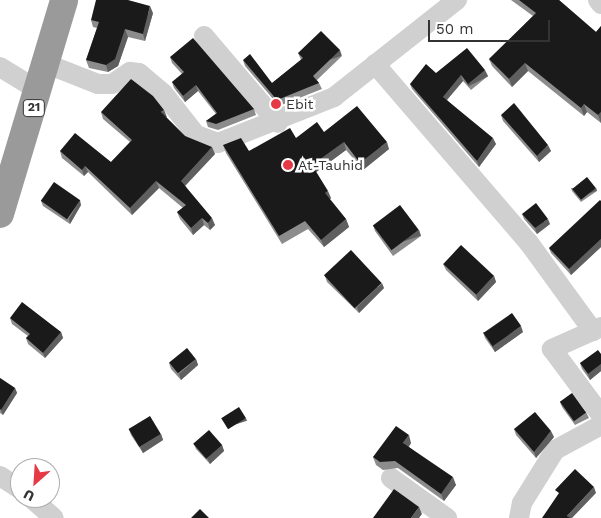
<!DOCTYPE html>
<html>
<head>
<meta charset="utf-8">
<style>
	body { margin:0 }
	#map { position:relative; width:601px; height:518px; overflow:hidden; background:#fff; font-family:"Work Sans",sans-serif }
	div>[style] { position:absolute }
	.minor>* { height:20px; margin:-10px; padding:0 10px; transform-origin:10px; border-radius:10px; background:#d0d0d0 }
	.highway>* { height:28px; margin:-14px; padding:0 14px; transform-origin:14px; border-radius:14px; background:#9a9a9a }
	.wall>* { inset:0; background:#8c8c8c }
	.shaded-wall>* { inset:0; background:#5f5f5f; transform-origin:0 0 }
	.building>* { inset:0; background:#1a1a1a; transform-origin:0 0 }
	.dots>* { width:14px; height:14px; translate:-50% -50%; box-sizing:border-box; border:2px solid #fff; border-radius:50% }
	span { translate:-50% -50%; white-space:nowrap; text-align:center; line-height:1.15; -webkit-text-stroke:5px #fff; paint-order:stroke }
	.shield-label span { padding:1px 4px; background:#fff; border:1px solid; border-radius:4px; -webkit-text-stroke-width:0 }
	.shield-label { font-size:12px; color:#333; font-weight:700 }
	.poi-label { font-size:14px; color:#333 }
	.left { translate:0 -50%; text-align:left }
	.north { position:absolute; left:10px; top:458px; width:50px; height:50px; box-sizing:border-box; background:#fff; border:1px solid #adadad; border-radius:50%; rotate:206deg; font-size:14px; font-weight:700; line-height:20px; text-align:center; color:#333 }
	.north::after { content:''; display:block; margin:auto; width:18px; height:22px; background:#e63946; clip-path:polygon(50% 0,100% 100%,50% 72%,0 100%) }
	.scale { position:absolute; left:428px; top:20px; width:122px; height:22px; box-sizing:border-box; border:2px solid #333; border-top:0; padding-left:6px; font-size:15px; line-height:18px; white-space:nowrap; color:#333; -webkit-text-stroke:4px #fff; paint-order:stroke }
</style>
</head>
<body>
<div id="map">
	<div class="minor">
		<i style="left:598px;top:0;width:5px;rotate:53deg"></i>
		<i style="left:204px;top:36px;width:114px;rotate:49.6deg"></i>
		<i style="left:47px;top:64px;width:55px;rotate:21.4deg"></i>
		<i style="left:98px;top:84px;width:14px"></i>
		<i style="left:112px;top:84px;width:22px;rotate:-34deg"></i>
		<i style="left:130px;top:72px;width:9px;rotate:6deg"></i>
		<i style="left:139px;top:73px;width:31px;rotate:40deg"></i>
		<i style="left:163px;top:93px;width:53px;rotate:51.8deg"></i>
		<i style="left:196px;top:135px;width:23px;rotate:20deg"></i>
		<i style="left:218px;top:143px;width:125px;rotate:-21.6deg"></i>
		<i style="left:334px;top:97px;width:157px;rotate:-38.3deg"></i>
		<i style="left:375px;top:64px;width:236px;rotate:49.3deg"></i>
		<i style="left:529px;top:243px;width:109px;rotate:54deg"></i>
		<i style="left:0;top:67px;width:46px;rotate:31.6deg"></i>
		<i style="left:601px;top:327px;width:54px;rotate:155.8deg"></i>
		<i style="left:552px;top:349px;width:82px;rotate:53.4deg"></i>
		<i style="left:0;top:476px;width:24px;rotate:33deg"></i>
		<i style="left:391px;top:478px;width:69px;rotate:35.5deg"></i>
		<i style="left:31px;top:498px;width:30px;rotate:41deg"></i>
		<i style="left:519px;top:518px;width:15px;rotate:-79deg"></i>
		<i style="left:522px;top:503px;width:62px;rotate:-58.1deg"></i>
		<i style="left:555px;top:450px;width:52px;rotate:-28.5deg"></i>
	</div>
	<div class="highway">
		<i style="left:0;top:214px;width:223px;rotate:-73.3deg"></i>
	</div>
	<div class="wall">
		<i style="clip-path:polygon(511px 0,559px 0,596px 32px,601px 26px,601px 123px,587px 112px,584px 116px,528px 71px,512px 87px,492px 66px,489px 59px,533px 16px)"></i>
		<i style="clip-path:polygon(153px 13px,145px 41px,128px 37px,118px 66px,108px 72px,89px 68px,86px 60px,97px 28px,93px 27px,91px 20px)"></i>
		<i style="clip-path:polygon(298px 53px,342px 56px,317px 80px,319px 83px,322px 89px,279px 106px,245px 66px,243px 60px,272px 83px,301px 60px)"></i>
		<i style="clip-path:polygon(170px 57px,254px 109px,256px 115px,218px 130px,208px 127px,206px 121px,216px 114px,198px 91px,185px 102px,174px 88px,172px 82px,182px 74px,172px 63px)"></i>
		<i style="clip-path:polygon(436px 73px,488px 76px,471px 90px,463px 81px,447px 100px,496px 144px,479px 167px,412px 89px,410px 84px)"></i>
		<i style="clip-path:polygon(101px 112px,167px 117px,166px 117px,185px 136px,215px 154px,185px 186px,215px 225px,210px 230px,204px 225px,193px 235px,180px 219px,177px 212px,183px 208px,159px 188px,132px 215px,88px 172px,84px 176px,62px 158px,60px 151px,111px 162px,130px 142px,103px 119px)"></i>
		<i style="clip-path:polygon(501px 115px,551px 151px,539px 162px,503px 121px)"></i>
		<i style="clip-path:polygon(324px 132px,389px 149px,363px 170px,346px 150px,316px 172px,331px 198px,330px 199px,346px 219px,349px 227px,324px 247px,308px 229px,282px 244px,226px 153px,223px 145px,249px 151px,296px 138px)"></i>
		<i style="clip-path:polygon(571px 188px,596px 188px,597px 191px,581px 202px,572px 191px)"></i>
		<i style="clip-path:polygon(41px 201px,81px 205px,70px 224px,43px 206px)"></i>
		<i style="clip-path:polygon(601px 201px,601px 247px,571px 275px,551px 253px,549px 248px)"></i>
		<i style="clip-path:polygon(522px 214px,550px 224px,537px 234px,524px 219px)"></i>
		<i style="clip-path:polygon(373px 225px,419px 230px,421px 236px,393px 256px,375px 231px)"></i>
		<i style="clip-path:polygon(443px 264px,494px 276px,496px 282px,478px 301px,446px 270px)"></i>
		<i style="clip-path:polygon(325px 276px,384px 288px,359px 313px,327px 282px)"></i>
		<i style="clip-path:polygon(10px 318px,61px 332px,63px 338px,45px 358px,28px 344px,26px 338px,28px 336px,12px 324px)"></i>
		<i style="clip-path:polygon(483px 332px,523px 332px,495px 352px,485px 338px)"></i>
		<i style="clip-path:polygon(601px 354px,601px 371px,590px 380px,582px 369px,580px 363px)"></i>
		<i style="clip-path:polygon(196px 359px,198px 365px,181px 380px,171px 369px,169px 363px)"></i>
		<i style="clip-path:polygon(0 378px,15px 388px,17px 393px,3px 415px,0 413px)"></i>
		<i style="clip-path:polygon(560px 402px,586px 412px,589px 418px,575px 425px,562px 407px)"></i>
		<i style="clip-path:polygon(129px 429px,161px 434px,163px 440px,143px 453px,131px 435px)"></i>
		<i style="clip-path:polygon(514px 429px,554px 437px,536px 458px,516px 435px)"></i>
		<i style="clip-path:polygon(411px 443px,409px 447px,456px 485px,444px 501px,398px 468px,383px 470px,376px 465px,373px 457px)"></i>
		<i style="clip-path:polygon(194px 444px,222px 445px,224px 451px,210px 464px,196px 449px)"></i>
	</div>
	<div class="shaded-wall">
		<i style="clip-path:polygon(150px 6px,153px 13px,145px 41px,143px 34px)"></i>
		<i style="clip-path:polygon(125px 29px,128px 37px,118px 66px,108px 72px,106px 65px)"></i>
		<i style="left:340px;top:50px;width:6px;height:37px;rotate:72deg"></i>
		<i style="clip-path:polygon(525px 63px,528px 71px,512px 87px,509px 79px)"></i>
		<i style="left:485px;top:70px;width:7px;height:22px;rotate:63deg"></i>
		<i style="clip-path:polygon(461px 75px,463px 81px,445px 102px,443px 97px)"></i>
		<i style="clip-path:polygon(196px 85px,198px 91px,185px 102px,183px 96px)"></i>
		<i style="clip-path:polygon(584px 104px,587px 112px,584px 116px,581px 108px)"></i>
		<i style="clip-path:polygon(164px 110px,167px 117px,164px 119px,161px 112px)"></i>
		<i style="clip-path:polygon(601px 112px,601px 123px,598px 115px)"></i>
		<i style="clip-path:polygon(493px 138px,496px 144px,479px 167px,477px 161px)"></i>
		<i style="clip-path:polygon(344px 142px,346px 150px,315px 173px,312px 165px)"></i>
		<i style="clip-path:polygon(387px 142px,389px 149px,363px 170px,360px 163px)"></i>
		<i style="clip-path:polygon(548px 145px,551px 151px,539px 162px,537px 156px)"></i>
		<i style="clip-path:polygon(212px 147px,215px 154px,183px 188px,181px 181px)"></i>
		<i style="clip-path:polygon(85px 166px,88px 172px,84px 176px,82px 170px)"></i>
		<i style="clip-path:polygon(156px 181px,159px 188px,132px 215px,130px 208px)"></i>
		<i style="left:596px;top:188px;width:3px;height:19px;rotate:72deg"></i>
		<i style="clip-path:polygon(328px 191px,331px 198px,327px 201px,325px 193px)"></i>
		<i style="clip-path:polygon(80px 200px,81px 205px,70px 224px,69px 219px)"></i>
		<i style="clip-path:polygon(202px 218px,204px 225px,193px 235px,191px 228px)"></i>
		<i style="clip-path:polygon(212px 218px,215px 225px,210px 230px,208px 223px)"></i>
		<i style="clip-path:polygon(346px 219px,349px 227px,324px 247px,321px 240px)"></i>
		<i style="clip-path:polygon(548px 219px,550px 224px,537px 234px,535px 228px)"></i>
		<i style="left:419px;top:230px;width:6px;height:34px;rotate:72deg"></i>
		<i style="clip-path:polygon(601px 239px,601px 247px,571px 275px,569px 269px)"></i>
		<i style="clip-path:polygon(494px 276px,496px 282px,478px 301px,476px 295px)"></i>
		<i style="clip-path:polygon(382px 283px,384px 288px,359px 313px,357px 307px)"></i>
		<i style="clip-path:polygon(521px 326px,523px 332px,495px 352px,492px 346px)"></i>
		<i style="clip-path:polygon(61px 332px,63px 338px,45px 358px,43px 353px)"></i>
		<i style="clip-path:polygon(196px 359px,198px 365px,181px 380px,179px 374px)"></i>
		<i style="clip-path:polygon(601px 364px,601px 371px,590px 380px,588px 374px)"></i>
		<i style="clip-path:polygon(15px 388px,17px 393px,3px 415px,1px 410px)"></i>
		<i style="left:246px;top:418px;width:3px;height:21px;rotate:72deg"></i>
		<i style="clip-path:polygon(551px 431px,554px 437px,536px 458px,534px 452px)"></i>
		<i style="clip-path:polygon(161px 434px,163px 440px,143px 453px,140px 447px)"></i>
		<i style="clip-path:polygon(409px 435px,411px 443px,406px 450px,403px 443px)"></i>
		<i style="clip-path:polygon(222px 445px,224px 451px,210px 464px,207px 458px)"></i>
		<i style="clip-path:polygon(453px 477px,456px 485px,444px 501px,441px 494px)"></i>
		<i style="clip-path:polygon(594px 487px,596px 493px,572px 518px,568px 518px,567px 516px)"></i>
		<i style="clip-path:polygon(419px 507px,422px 514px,419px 518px,411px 518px)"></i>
	</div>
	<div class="building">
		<i style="clip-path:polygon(96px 0,128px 0,150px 6px,143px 34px,125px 29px,115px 59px,106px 65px,86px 60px,99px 22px,91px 20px)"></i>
		<i style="clip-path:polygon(519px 0,559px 0,596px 32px,601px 26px,601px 112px,598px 115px,584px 104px,581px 108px,525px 63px,509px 79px,489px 59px,536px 13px)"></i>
		<i style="clip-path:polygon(321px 31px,340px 50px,313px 76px,319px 83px,277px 100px,243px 60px,250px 54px,272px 83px,303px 58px,298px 53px)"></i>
		<i style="clip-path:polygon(193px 38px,254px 109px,216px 124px,206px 121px,217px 113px,196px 85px,183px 96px,172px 82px,184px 72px,170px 57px)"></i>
		<i style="clip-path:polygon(467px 48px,485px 70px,468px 84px,461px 75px,443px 97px,493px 138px,477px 161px,410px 84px,426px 64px,436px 73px)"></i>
		<i style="clip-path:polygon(131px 79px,153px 96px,164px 110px,161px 112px,185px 136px,212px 147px,181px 181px,212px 218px,208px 223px,202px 218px,191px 228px,177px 212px,186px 205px,156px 181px,130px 208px,85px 166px,82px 170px,60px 151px,75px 133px,111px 162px,132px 140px,101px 112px)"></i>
		<i style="clip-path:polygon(514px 103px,548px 145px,537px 156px,501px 115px)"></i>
		<i style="clip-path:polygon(357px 106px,387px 142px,360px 163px,344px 142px,312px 165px,328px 191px,325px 193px,346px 219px,321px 240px,305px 221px,279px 236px,223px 145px,241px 138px,249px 151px,290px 128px,296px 138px,317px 122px,324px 132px)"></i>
		<i style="left:587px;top:177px;width:14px;height:19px;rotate:51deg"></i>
		<i style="left:54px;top:182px;width:32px;height:23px;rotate:35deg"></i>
		<i style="clip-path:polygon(600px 200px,601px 201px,601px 239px,569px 269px,549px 248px)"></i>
		<i style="clip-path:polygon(536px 203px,548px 219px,535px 228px,522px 214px)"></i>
		<i style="left:400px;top:205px;width:31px;height:34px;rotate:53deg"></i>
		<i style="left:461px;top:245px;width:45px;height:26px;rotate:43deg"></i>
		<i style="left:351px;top:250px;width:45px;height:37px;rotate:47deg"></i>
		<i style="clip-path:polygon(22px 302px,61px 332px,43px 353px,26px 338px,30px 334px,10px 318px)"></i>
		<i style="left:512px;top:313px;width:16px;height:35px;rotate:55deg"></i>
		<i style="left:187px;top:348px;width:14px;height:23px;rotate:51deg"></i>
		<i style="clip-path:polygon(598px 350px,601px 354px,601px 364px,588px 374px,580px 363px)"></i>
		<i style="clip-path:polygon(0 378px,15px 388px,1px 410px,0 409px)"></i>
		<i style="left:572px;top:393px;width:24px;height:15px;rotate:54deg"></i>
		<i style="left:239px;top:407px;width:13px;height:21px;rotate:58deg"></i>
		<i style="clip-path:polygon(535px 412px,551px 431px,534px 452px,514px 429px)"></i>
		<i style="left:150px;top:416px;width:21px;height:25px;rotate:59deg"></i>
		<i style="clip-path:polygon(396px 426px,409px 435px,403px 443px,453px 477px,441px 494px,395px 461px,380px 462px,373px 457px)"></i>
		<i style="left:209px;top:430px;width:20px;height:21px;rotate:49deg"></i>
		<i style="clip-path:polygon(575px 469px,594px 487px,567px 516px,570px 518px,542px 518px,559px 493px,555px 490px)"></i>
		<i style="clip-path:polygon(394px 489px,419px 507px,411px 518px,373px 518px)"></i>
		<i style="clip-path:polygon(200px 509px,209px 518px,191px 518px)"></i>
	</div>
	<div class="dots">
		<i style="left:276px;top:104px;background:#e63946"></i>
		<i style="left:288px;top:165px;background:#e63946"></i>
	</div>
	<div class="shield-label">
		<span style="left:34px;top:108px">21</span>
	</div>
	<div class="poi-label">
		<span class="left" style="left:286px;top:104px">Ebit</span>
		<span class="left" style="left:298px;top:165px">At-Tauhid</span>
	</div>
	<div class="north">U</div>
	<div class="scale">50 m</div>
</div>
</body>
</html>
